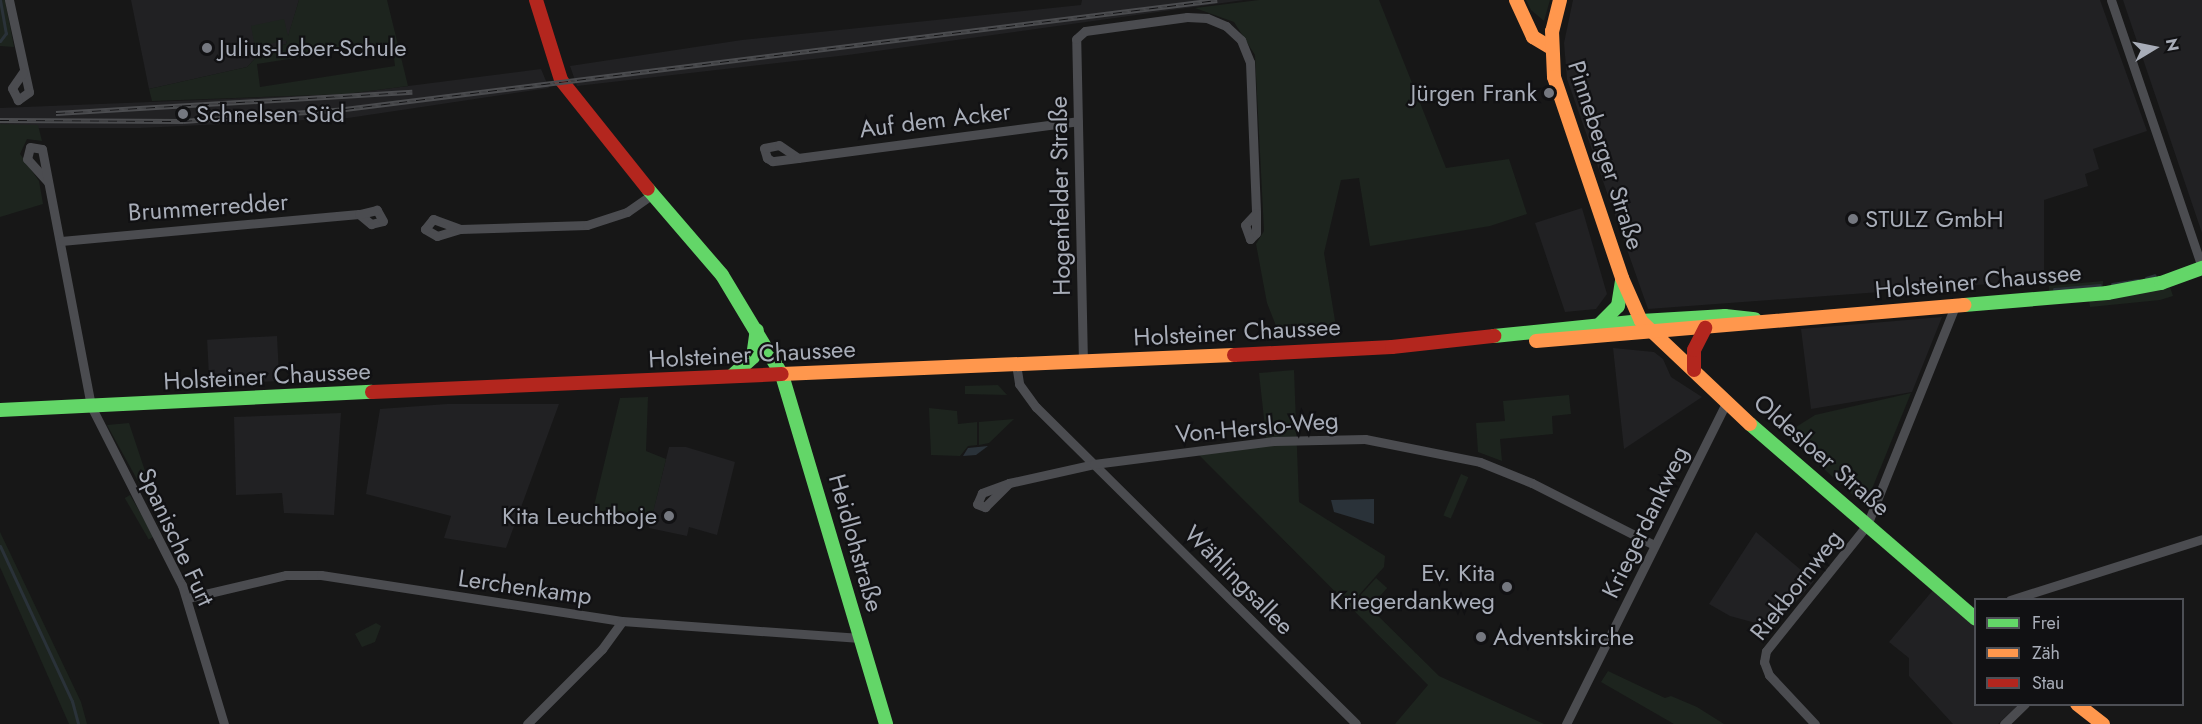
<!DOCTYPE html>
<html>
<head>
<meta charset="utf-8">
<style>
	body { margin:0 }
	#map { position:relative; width:2202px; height:724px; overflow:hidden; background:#171717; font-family:Jost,sans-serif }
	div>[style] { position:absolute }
	.built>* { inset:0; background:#212123; transform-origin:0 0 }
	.green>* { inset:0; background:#1d241e; transform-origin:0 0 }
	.water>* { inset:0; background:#2a3239 }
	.stream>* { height:3px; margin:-1.5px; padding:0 1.5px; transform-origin:1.5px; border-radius:1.5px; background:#2a3239 }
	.street>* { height:9px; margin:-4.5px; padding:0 4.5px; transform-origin:4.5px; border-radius:4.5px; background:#4b4c50 }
	.fast>* { height:14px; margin:-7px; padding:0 7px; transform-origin:7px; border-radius:7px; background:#63d668 }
	.slow>* { height:14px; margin:-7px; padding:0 7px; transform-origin:7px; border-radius:7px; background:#ff974d }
	.jam>* { height:14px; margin:-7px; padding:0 7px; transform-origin:7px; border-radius:7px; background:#b3261e }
	.rail>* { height:5px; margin-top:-2.5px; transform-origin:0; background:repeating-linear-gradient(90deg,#111113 0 9px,#4b4c4f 0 18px); box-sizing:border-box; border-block:2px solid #4b4c4f }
	.dots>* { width:16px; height:16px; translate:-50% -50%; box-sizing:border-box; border:3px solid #111113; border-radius:50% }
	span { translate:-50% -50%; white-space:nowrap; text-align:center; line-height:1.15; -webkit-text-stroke:4.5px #111113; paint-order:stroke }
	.poi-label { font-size:24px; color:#a8adb8 }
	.left { translate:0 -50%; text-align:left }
	.right { translate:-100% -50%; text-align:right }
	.street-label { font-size:24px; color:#a8adb8 }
	.legend { position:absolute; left:1974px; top:598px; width:210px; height:108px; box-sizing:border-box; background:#111113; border:2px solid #4d4f55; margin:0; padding:8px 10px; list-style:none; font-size:18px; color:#a8adb8 }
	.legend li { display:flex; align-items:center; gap:12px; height:30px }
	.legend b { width:30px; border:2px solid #4d4f55 }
	.north { position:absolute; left:2124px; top:18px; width:60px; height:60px; -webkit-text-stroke:4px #111113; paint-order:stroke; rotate:80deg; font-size:16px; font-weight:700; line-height:24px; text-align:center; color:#a8adb8 }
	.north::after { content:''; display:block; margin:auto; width:21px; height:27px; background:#a8adb8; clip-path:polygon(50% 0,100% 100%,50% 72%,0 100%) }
</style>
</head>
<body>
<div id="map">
	<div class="built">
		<i style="clip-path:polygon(131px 0,299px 0,286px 44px,262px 51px,247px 67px,149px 89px)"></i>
		<i style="clip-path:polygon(1082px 0,1244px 0,848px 55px,577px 86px,570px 66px,742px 40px,1081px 5px)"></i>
		<i style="clip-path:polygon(1573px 0,2100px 0,2147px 131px,2093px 149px,2099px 169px,2085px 174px,2088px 186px,2044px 200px,2044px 280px,1648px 309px,1567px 79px,1564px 43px)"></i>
		<i style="clip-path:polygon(2123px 0,2202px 0,2202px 233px,2126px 9px)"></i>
		<i style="clip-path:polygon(541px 69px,549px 88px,348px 118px,140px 128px,0 128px,0 108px,346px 94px)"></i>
		<i style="clip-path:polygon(1582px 208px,1607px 294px,1596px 309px,1565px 312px,1535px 223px)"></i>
		<i style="clip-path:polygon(1942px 317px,1912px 392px,1811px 409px,1801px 329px)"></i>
		<i style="left:277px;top:336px;width:45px;height:70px;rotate:87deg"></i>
		<i style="clip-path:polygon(1613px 348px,1654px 352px,1663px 359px,1671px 377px,1702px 397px,1624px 449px)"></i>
		<i style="clip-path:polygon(447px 404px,559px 404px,506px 548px,444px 538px,451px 516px,366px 494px,380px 409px)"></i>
		<i style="clip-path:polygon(341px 413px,334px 515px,284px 513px,282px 493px,236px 495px,234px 417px)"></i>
		<i style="clip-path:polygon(669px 447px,686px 447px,735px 462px,717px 535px,689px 527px,687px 536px,649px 528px)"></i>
		<i style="clip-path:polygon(1756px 532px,1814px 581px,1774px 628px,1730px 616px,1709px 604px)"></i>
		<i style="clip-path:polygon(1934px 589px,1975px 627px,1976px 704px,2018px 705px,1998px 724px,1953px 724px,1909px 676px,1909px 658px,1889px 642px)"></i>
	</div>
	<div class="green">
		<i style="clip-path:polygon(0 0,5px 0,14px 47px,0 46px)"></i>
		<i style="clip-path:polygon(evenodd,299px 0,387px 0,408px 86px,346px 94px,152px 101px,149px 89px,247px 67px,262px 51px,286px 44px,287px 40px,255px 47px,251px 26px,284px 19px,288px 36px,299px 0,392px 43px,395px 66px,260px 87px,257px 64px,392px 43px)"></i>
		<i style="clip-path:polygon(1259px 0,1379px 0,1446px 168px,1509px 159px,1527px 214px,1490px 226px,1370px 246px,1359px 178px,1341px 180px,1324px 253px,1337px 333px,1280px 336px,1267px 303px,1256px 244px,1264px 231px,1255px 55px,1234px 22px,1195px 8px)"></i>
		<i style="clip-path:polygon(1526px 0,1550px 0,1544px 21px,1531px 10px)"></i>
		<i style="clip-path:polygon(0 124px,38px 125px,42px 141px,27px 139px,20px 154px,39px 181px,43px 204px,0 217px)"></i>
		<i style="clip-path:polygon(2103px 281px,2103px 286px,2049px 293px,2049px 286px)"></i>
		<i style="clip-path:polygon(2170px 287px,2173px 296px,2160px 300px,2090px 307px,2089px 300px)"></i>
		<i style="clip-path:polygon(1294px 370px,1299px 502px,1385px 556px,1384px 567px,1358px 596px,1439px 676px,1544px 724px,1395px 724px,1428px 685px,1199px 455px,1267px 446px,1259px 373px)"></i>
		<i style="clip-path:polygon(998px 385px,1007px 395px,965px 394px,965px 386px)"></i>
		<i style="clip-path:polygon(1911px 393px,1865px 506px,1785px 434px,1815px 415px)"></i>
		<i style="clip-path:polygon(1569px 395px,1571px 414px,1552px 416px,1553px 434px,1500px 439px,1502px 461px,1478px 452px,1476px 423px,1505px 421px,1503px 401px)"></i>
		<i style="clip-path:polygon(648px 397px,646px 451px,666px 459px,651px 521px,593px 510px,620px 398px)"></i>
		<i style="clip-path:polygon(929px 408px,957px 411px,958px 424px,977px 422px,977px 445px,968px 446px,960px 456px,931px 455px)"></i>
		<i style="clip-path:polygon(1014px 419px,989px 443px,979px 445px,979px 422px)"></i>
		<i style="clip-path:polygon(129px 423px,148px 480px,139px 483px,107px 425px)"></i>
		<i style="left:1461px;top:474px;width:8px;height:45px;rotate:23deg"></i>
		<i style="clip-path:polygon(149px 485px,155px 502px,152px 503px,141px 488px)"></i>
		<i style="left:130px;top:495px;width:48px;height:6px;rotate:60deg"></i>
		<i style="clip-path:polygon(0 532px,81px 702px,87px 724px,69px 724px,0 567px)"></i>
		<i style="left:1376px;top:578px;width:15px;height:23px;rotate:42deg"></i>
		<i style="clip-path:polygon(376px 623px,381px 626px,375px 642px,362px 647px,355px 634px)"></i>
		<i style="clip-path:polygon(1608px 671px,1665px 698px,1671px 696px,1697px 707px,1724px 724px,1674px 724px,1601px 682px)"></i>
	</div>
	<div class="water">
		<i style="clip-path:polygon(988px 446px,976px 455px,963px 456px,968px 448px)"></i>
		<i style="clip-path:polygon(1374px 499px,1374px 524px,1334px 512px,1331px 500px)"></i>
	</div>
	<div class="stream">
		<i style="left:0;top:0;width:34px;rotate:80deg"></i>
		<i style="left:6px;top:33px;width:10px;rotate:127deg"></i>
		<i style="left:2146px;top:278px;width:9px;rotate:-18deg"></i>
		<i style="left:2112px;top:284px;width:26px;rotate:-9deg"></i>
		<i style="left:2054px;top:289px;width:46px;rotate:-5deg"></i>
		<i style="left:0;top:546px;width:171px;rotate:65.1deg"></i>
		<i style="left:72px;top:701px;width:24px;rotate:75deg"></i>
	</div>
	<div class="street">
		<i style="left:9px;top:0;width:94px;rotate:77.7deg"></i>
		<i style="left:29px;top:92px;width:14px;rotate:144deg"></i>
		<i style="left:18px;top:100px;width:13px;rotate:-117deg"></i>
		<i style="left:12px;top:88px;width:19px;rotate:-55deg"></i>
		<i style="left:2111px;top:0;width:282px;rotate:71.2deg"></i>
		<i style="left:798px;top:158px;width:26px;rotate:173deg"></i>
		<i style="left:772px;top:161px;width:6px;rotate:-149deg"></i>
		<i style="left:767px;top:158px;width:10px;rotate:-107deg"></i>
		<i style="left:764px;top:148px;width:15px;rotate:-11deg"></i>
		<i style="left:779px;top:145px;width:23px;rotate:34deg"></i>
		<i style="left:798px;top:158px;width:282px;rotate:-7.5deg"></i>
		<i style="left:48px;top:182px;width:31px;rotate:-132deg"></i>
		<i style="left:27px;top:159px;width:12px;rotate:-76deg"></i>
		<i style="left:30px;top:147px;width:12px;rotate:9deg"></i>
		<i style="left:42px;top:149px;width:262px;rotate:79.2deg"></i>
		<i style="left:91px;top:406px;width:201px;rotate:63.1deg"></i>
		<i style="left:182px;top:585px;width:145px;rotate:73.2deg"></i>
		<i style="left:460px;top:229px;width:24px;rotate:163deg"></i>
		<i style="left:437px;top:236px;width:14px;rotate:-150deg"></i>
		<i style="left:425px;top:229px;width:13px;rotate:-51deg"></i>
		<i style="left:433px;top:219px;width:29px;rotate:20deg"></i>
		<i style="left:460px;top:229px;width:127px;rotate:-1.8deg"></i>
		<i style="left:587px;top:225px;width:42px;rotate:-18deg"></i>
		<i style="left:627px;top:212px;width:32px;rotate:-35deg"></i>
		<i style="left:61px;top:241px;width:299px;rotate:-5.2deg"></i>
		<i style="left:359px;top:214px;width:16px;rotate:40deg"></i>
		<i style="left:371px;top:224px;width:12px;rotate:-14deg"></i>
		<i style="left:383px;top:221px;width:13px;rotate:-119deg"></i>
		<i style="left:377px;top:210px;width:18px;rotate:167deg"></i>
		<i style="left:1083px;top:363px;width:324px;rotate:-91.2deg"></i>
		<i style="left:1076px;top:39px;width:12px;rotate:-42deg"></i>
		<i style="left:1085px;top:31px;width:103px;rotate:-7.8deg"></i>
		<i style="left:1187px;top:17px;width:20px;rotate:3deg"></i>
		<i style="left:1207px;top:18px;width:21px;rotate:23deg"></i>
		<i style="left:1226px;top:26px;width:21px;rotate:43deg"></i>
		<i style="left:1241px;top:40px;width:24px;rotate:68deg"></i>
		<i style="left:1250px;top:62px;width:151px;rotate:87.7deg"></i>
		<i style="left:1256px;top:213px;width:16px;rotate:133deg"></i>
		<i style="left:1245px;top:225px;width:15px;rotate:70deg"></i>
		<i style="left:1250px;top:239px;width:8px;rotate:-45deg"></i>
		<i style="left:1256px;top:233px;width:20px;rotate:-90deg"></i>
		<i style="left:1016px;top:364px;width:20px;rotate:81deg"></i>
		<i style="left:1019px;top:384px;width:29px;rotate:54deg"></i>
		<i style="left:1036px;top:407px;width:450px;rotate:44.7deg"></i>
		<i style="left:1009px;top:483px;width:29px;rotate:160deg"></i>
		<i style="left:982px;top:493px;width:12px;rotate:114deg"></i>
		<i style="left:977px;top:504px;width:9px;rotate:21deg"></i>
		<i style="left:985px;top:507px;width:34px;rotate:-45deg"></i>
		<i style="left:1009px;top:483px;width:87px;rotate:-12.6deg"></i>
		<i style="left:1094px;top:464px;width:181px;rotate:-7.3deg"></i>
		<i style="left:1274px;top:441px;width:91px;rotate:-1.3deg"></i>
		<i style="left:1365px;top:439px;width:117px;rotate:11.3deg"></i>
		<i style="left:1480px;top:462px;width:56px;rotate:22deg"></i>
		<i style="left:1532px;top:483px;width:137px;rotate:26.9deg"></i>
		<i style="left:188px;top:598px;width:101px;rotate:-13.2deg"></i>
		<i style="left:286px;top:575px;width:35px"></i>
		<i style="left:321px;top:575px;width:304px;rotate:8.7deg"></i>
		<i style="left:622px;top:621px;width:239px;rotate:4.1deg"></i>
		<i style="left:2010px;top:600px;width:201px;rotate:-17.6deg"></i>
		<i style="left:527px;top:724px;width:106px;rotate:-45deg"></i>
		<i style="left:602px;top:649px;width:34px;rotate:-54deg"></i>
		<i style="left:1566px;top:724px;width:361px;rotate:-63.5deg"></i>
		<i style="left:1815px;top:724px;width:67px;rotate:-133.2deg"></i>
		<i style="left:1769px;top:675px;width:14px;rotate:-111deg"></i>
		<i style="left:1764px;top:662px;width:11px;rotate:-80deg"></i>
		<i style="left:1766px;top:651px;width:161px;rotate:-51.3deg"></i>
		<i style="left:1867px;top:525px;width:236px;rotate:-68.1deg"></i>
		<i style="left:2004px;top:724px;width:29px;rotate:-44deg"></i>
	</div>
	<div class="fast">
		<i style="left:648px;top:189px;width:113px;rotate:49.3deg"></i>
		<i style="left:722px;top:275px;width:117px;rotate:59deg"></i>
		<i style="left:782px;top:375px;width:364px;rotate:73.4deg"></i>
		<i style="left:1964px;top:305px;width:144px;rotate:-4.8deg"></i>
		<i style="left:2107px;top:293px;width:55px;rotate:-10.5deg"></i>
		<i style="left:2161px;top:283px;width:44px;rotate:-20.1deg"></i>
		<i style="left:1600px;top:324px;width:25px;rotate:-45deg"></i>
		<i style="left:1618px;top:306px;width:26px;rotate:-81deg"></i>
		<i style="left:1494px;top:336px;width:148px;rotate:-5.8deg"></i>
		<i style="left:1641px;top:321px;width:84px;rotate:-3.4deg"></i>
		<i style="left:1725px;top:316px;width:30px;rotate:6deg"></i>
		<i style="left:733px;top:375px;width:27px;rotate:-42deg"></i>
		<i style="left:753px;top:357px;width:27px;rotate:-82deg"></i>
		<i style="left:0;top:410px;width:372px;rotate:-2.8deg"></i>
		<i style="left:1750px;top:424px;width:298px;rotate:40.8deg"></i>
	</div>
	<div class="slow">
		<i style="left:1516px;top:0;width:41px;rotate:65.3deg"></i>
		<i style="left:1533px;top:37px;width:21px;rotate:31deg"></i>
		<i style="left:1560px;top:0;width:32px;rotate:104deg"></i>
		<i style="left:1552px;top:31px;width:46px;rotate:87.5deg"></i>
		<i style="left:1554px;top:77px;width:212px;rotate:71.3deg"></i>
		<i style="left:1622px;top:278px;width:47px;rotate:66.2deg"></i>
		<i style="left:1641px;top:321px;width:150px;rotate:43.4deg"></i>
		<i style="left:1536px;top:341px;width:430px;rotate:-4.8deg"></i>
		<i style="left:782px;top:374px;width:452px;rotate:-2.4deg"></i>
		<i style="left:2077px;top:704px;width:33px;rotate:38deg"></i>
	</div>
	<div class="jam">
		<i style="left:536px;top:0;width:84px;rotate:72.6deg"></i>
		<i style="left:561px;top:80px;width:139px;rotate:51.4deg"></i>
		<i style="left:1234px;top:355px;width:158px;rotate:-2.9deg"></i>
		<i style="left:1392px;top:347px;width:103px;rotate:-6.2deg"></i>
		<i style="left:1694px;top:370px;width:20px;rotate:-90deg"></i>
		<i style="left:1694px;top:350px;width:25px;rotate:-63deg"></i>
		<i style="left:372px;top:392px;width:410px;rotate:-2.5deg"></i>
	</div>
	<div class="rail">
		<i style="left:56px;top:113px;width:357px;rotate:-3.4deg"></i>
		<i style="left:0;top:120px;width:183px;rotate:0.3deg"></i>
		<i style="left:183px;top:121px;width:162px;rotate:-4.2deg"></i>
		<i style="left:345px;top:109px;width:879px;rotate:-7.13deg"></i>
	</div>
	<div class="dots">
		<i style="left:207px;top:48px;background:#757880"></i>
		<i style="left:1549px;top:93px;background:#757880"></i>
		<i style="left:183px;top:114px;background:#757880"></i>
		<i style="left:1853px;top:219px;background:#757880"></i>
		<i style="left:669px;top:516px;background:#757880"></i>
		<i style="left:1507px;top:587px;background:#757880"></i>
		<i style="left:1481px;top:637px;background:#757880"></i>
	</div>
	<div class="poi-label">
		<span class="left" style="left:219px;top:48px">Julius-Leber-Schule</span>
		<span class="right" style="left:1537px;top:93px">Jürgen Frank</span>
		<span class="left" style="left:196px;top:114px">Schnelsen Süd</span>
		<span class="left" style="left:1865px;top:219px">STULZ GmbH</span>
		<span class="right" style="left:657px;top:516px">Kita Leuchtboje</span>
		<span class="right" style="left:1495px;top:587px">Ev. Kita<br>Kriegerdankweg</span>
		<span class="left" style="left:1493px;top:637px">Adventskirche</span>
	</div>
	<div class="street-label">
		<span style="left:935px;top:120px;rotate:-7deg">Auf dem Acker</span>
		<span style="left:1606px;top:155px;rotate:72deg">Pinneberger Straße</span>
		<span style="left:1060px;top:196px;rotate:-91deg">Hogenfelder Straße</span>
		<span style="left:208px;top:207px;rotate:-4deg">Brummerredder</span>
		<span style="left:1978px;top:281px;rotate:-5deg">Holsteiner Chaussee</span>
		<span style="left:1237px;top:332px;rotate:-3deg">Holsteiner Chaussee</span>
		<span style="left:752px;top:354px;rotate:-3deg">Holsteiner Chaussee</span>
		<span style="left:267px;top:376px;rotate:-3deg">Holsteiner Chaussee</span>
		<span style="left:1257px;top:427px;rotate:-5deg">Von-Herslo-Weg</span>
		<span style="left:1822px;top:455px;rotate:41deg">Oldesloer Straße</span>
		<span style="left:1645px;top:522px;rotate:-64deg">Kriegerdankweg</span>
		<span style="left:176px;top:537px;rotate:65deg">Spanische Furt</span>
		<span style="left:856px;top:543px;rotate:74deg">Heidlohstraße</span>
		<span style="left:1239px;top:580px;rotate:45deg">Wählingsallee</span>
		<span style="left:1796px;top:585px;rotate:-52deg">Riekbornweg</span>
		<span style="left:525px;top:587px;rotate:8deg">Lerchenkamp</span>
	</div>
	<ul class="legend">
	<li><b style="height:8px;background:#63d668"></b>Frei</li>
	<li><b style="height:8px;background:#ff974d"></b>Zäh</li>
	<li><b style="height:8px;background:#b3261e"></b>Stau</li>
	</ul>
	<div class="north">N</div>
</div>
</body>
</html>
